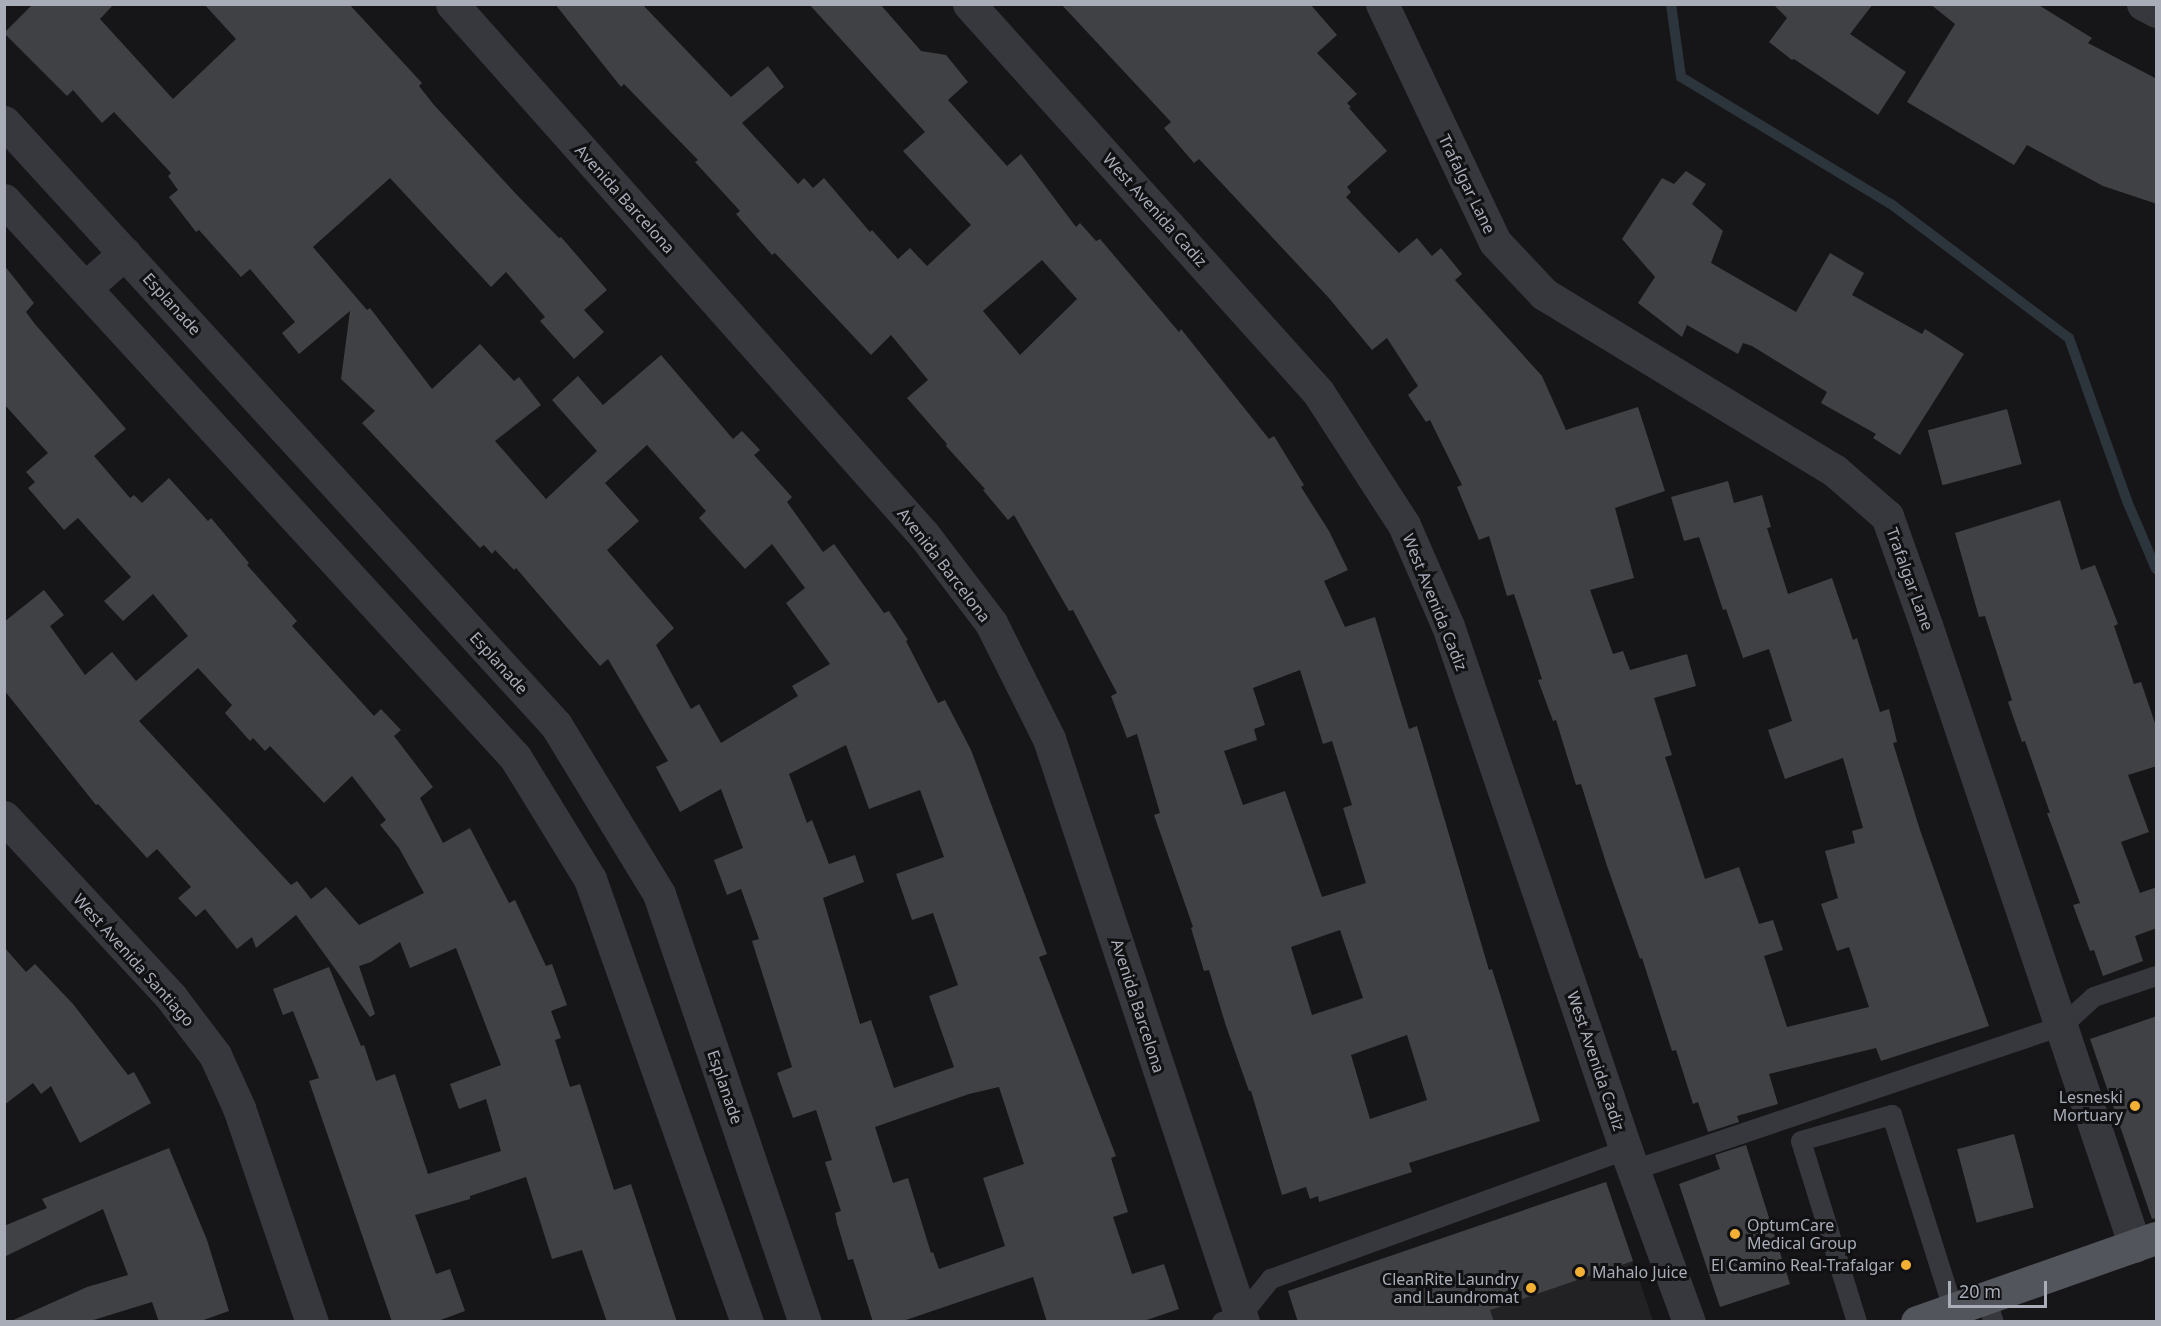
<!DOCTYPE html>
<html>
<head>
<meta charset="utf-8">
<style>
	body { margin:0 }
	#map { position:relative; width:2161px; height:1326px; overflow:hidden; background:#161618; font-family:"Noto Sans",sans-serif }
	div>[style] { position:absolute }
	.built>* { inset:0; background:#222225 }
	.stream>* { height:10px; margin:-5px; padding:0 5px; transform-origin:5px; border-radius:5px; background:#2c353c }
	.building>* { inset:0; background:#404145; transform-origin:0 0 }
	.service>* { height:20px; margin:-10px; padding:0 10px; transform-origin:10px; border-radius:10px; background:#37383d }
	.minor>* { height:33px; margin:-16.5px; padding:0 16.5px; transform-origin:16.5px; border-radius:16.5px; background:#37383d }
	.tertiary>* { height:33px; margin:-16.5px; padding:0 16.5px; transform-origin:16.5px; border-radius:16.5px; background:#37383d }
	.primary>* { height:33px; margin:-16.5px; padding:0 16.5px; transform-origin:16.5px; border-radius:16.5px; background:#53555c }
	.dots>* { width:16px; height:16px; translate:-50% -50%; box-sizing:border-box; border:3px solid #111113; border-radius:50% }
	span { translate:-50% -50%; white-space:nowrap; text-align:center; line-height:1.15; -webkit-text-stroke:6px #111113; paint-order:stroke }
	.street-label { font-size:16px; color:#a8adb8 }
	.poi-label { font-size:16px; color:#a8adb8 }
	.right { translate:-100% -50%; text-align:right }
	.left { translate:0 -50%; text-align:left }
	.frame { position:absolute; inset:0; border:6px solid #a8adb8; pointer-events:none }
	.scale { position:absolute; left:1948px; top:1281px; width:99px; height:27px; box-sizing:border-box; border:3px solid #a8adb8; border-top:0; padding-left:8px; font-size:18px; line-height:21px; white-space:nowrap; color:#a8adb8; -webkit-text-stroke:4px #111113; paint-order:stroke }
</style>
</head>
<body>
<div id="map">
	<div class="built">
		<i style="clip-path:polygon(1606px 1182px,1653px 1321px,1298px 1321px,1288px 1291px)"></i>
	</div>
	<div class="stream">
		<i style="left:1671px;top:4px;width:74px;rotate:82.2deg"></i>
		<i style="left:1681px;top:77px;width:245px;rotate:31.2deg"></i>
		<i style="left:1891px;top:204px;width:223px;rotate:37deg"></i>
		<i style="left:2069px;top:338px;width:173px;rotate:70.4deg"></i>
		<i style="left:2127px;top:501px;width:74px;rotate:66.9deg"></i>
	</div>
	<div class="building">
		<i style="clip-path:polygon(evenodd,33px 4px,114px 4px,100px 19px,173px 99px,236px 39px,204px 4px,349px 4px,422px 83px,419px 86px,434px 105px,517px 195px,559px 238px,561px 237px,607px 290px,584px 310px,604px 332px,574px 359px,540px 321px,545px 317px,506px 272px,491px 287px,390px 178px,313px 247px,367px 310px,370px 308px,432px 389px,480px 344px,514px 381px,519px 377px,541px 405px,495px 441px,546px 499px,597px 451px,552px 400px,578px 376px,603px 405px,661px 355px,733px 439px,742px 431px,760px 450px,754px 455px,792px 497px,787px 502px,823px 552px,834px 544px,884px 613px,889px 611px,908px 640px,906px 641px,938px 703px,945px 700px,971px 750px,1047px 954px,1039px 957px,1116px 1156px,1111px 1158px,1128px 1212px,1113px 1217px,1132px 1274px,1164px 1264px,1179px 1309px,1141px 1322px,1047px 1322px,1033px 1277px,900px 1322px,873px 1322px,853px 1259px,848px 1260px,837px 1223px,835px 1213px,841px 1211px,825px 1162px,832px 1160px,816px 1110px,793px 1118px,777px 1073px,792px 1067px,752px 941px,759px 939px,741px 889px,727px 895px,714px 860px,743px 848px,721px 789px,680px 812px,656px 767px,668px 761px,608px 659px,600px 666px,516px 568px,514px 570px,495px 550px,492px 554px,484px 545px,480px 548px,362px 423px,375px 411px,341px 379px,350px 311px,299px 354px,282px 333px,295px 322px,250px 269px,241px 277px,199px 230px,196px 232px,169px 197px,178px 190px,168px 176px,171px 173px,114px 112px,102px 123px,73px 90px,67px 96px,4px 33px,33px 4px,647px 445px,706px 511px,699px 518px,745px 569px,772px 544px,805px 588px,786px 603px,830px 664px,792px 686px,798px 696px,721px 743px,699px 704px,691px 709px,656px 645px,674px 628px,607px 550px,639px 521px,605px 483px,647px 445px,33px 4px,846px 745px,869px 809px,920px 790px,944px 857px,896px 874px,912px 920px,933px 913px,958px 985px,929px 996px,954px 1067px,894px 1088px,871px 1020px,860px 1024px,823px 898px,864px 882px,855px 855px,829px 864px,812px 820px,807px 823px,789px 774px,846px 745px,33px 4px,999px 1087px,1024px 1164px,983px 1178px,1005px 1246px,939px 1269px,933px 1252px,931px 1253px,908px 1178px,893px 1183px,875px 1127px,969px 1094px,999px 1087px)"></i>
		<i style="clip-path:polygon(evenodd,555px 4px,642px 4px,731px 97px,768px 66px,784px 87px,742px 123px,798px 184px,804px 178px,813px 188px,824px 178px,870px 232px,872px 230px,898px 259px,910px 248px,927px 266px,971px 225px,903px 151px,925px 132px,809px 4px,880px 4px,921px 51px,946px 55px,968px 82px,948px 100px,1007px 166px,1021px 154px,1076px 227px,1080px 223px,1096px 241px,1100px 239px,1179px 332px,1181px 329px,1269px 439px,1274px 436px,1304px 485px,1301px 487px,1329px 531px,1348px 570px,1324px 581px,1345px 627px,1375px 617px,1409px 729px,1417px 726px,1489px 970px,1492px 969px,1540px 1121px,1409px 1163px,1412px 1172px,1319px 1202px,1318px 1196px,1310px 1199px,1306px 1187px,1282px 1195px,1251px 1091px,1249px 1091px,1226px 1026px,1209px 970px,1204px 971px,1191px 928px,1193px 927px,1154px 815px,1160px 813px,1137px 734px,1127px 738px,1111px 696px,1117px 693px,1073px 610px,1069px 611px,1014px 515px,1008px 520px,983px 490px,985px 489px,946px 446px,947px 444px,907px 398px,928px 380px,891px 335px,871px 355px,775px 253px,772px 255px,736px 214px,740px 211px,695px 162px,698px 160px,624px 84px,621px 87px,555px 4px,1042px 260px,1077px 299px,1020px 355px,983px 311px,1042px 260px,555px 4px,1300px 670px,1323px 744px,1332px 741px,1352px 805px,1343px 808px,1366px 883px,1322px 897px,1285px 791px,1243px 805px,1224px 751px,1257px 740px,1254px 729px,1265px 725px,1253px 688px,1300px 670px,555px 4px,1340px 930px,1363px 998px,1312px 1015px,1291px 947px,1340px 930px,555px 4px,1407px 1035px,1427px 1100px,1370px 1119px,1351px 1055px,1407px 1035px)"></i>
		<i style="clip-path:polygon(1061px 4px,1310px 4px,1337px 35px,1317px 53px,1357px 94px,1347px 103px,1351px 107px,1349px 108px,1387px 151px,1347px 187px,1351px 192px,1346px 197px,1399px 253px,1417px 238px,1432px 256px,1441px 248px,1462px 274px,1455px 280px,1542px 376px,1566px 430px,1638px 407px,1665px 491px,1615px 508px,1634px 578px,1590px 590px,1613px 654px,1623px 651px,1630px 670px,1687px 654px,1696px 686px,1654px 698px,1672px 755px,1665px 757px,1705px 879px,1739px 867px,1759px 924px,1773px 920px,1783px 950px,1764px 956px,1787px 1027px,1869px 1007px,1849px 947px,1837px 951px,1821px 904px,1838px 898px,1825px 851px,1855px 843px,1852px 831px,1863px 828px,1843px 758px,1785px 779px,1768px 730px,1792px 721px,1769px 649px,1743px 658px,1726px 609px,1723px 610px,1699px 537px,1684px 541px,1671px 497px,1728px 481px,1734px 503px,1762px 495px,1771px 527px,1767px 528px,1788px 594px,1832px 578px,1853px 640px,1857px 638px,1880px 712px,1889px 709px,1897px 742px,1893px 743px,1920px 830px,1989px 1026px,1881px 1061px,1876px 1048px,1769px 1074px,1778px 1104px,1737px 1116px,1739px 1122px,1708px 1132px,1698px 1102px,1693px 1104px,1676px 1050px,1672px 1051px,1642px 958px,1640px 959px,1607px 866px,1581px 784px,1576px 785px,1556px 720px,1553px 721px,1538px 680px,1542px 679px,1514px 594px,1507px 596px,1489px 536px,1479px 540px,1457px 487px,1462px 485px,1430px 420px,1426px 422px,1408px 395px,1418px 386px,1387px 338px,1372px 350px,1328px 297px,1199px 159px,1194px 163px,1164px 128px,1171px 122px)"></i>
		<i style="clip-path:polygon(1773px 4px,1873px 4px,1850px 34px,1906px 72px,1878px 115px,1794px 59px,1792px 60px,1769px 42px,1787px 18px)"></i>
		<i style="clip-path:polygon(1930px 4px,2037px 4px,2092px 38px,2088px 43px,2157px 79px,2157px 204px,2103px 186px,2027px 145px,2014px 165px,1907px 102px,1955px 24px)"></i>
		<i style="clip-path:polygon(1686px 171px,1706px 184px,1692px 204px,1723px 231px,1711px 263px,1796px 312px,1830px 253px,1864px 273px,1852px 295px,1922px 334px,1925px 329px,1964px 354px,1900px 455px,1873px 438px,1876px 434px,1821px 403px,1827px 392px,1752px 346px,1743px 343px,1738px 354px,1687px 325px,1682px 337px,1638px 303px,1655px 277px,1622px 239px,1662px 178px,1674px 184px)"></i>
		<i style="clip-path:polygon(evenodd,4px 265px,34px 303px,26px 312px,34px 323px,126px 429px,94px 456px,130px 498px,134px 495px,142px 503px,169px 478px,208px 521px,211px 518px,249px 563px,247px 565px,297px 621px,292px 626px,374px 716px,381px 709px,401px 730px,394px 736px,433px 787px,420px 798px,443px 843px,470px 828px,509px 903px,515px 900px,546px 966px,552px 964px,567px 1005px,551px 1011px,561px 1038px,555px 1040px,570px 1087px,580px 1084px,614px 1190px,631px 1184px,677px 1322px,607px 1322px,582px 1250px,552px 1259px,526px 1177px,470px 1196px,470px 1199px,415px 1215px,436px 1274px,450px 1269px,465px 1311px,435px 1322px,392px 1322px,309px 1081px,319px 1078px,293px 1011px,283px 1015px,273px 989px,329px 967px,361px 1046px,364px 1045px,376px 1081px,395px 1074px,428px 1174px,501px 1151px,486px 1099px,459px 1109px,450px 1084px,501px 1065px,456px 948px,410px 968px,400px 942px,371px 962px,359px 966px,375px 1014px,370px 1017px,296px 915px,256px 948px,252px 937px,237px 949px,205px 909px,196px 917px,178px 898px,191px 887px,157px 849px,147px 858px,98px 804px,96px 805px,4px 690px,4px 622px,44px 590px,64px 615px,50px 626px,85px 675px,112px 652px,136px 681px,188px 636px,153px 594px,123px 621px,104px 601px,131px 577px,78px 518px,64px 530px,28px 488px,35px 482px,26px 472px,48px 453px,4px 404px,4px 265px,198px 668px,232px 705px,225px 713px,250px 741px,253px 738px,265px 751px,270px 746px,324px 803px,352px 776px,386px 820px,380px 825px,399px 848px,424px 893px,359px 925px,326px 887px,311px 899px,297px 881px,291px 885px,139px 721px,198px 668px)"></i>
		<i style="left:2007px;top:409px;width:57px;height:82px;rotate:75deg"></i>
		<i style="clip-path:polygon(2060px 500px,2081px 570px,2095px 565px,2118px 624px,2114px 626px,2134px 684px,2141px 682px,2157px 729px,2157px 766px,2128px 775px,2149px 832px,2121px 842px,2140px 893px,2157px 887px,2157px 928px,2135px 936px,2143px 961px,2103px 976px,2094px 950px,2090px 951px,2073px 905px,2080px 903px,2047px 813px,2050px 813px,2025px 741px,2022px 742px,2008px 702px,2012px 700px,1985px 616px,1979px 617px,1955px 533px)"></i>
		<i style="clip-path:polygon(4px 947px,26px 972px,35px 964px,73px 1004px,128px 1075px,134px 1072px,151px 1103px,80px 1143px,51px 1086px,41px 1094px,33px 1083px,4px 1105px)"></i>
		<i style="clip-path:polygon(2157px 1016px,2157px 1218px,2152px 1219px,2090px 1039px)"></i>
		<i style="left:2014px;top:1134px;width:76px;height:59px;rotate:75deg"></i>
		<i style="clip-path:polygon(1746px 1145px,1790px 1284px,1720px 1307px,1679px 1184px,1720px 1169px,1715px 1155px)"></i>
		<i style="clip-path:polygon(169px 1148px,207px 1240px,229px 1311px,198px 1322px,159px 1322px,152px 1302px,87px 1322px,9px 1322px,87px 1287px,128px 1275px,103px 1209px,4px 1257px,4px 1226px,47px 1208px,42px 1199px)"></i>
		<i style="clip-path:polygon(1606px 1182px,1633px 1261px,1490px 1310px,1494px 1322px,1298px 1322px,1288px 1291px)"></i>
	</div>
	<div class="service">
		<i style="left:1634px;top:1170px;width:452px;rotate:-18.6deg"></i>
		<i style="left:2062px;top:1026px;width:43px;rotate:-42.2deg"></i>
		<i style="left:2094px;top:997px;width:65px;rotate:-18.7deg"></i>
		<i style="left:1986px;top:1298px;width:25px;rotate:72deg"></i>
		<i style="left:1222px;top:1322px;width:20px;rotate:-18deg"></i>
		<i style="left:1241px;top:1316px;width:48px;rotate:-51deg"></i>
		<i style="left:1271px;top:1279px;width:378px;rotate:-20deg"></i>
		<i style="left:1857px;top:1322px;width:189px;rotate:-107.2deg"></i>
		<i style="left:1801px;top:1141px;width:95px;rotate:-15.9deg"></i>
		<i style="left:1892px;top:1115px;width:203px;rotate:72.5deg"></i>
	</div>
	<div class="minor">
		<i style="left:452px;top:4px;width:710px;rotate:48.37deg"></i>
		<i style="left:924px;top:535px;width:111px;rotate:52.7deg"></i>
		<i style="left:991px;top:623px;width:130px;rotate:63.4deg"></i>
		<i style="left:1049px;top:739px;width:614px;rotate:71.59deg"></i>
		<i style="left:969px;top:4px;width:522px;rotate:48.03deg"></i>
		<i style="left:1318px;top:392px;width:158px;rotate:57.1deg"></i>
		<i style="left:1404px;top:525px;width:110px;rotate:66.5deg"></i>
		<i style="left:1448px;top:626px;width:553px;rotate:71.24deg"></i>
		<i style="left:1626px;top:1150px;width:183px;rotate:69.9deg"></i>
		<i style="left:1382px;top:4px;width:263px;rotate:64.6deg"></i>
		<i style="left:1495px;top:242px;width:71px;rotate:46.7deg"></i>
		<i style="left:1544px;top:294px;width:341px;rotate:31.3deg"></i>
		<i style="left:1835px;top:471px;width:69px;rotate:40.9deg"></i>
		<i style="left:1887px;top:516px;width:116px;rotate:70.3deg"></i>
		<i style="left:1926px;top:625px;width:655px;rotate:71.4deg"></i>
		<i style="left:2143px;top:4px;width:15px;rotate:28deg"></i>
		<i style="left:4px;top:817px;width:246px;rotate:47.1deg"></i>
		<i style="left:171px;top:997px;width:73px;rotate:52.8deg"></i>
		<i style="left:215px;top:1055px;width:58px;rotate:65.6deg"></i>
		<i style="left:239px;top:1108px;width:226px;rotate:71.2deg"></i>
	</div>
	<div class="tertiary">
		<i style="left:4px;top:122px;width:818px;rotate:47.53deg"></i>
		<i style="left:556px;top:725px;width:198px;rotate:58.6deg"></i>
		<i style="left:659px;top:894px;width:452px;rotate:71.2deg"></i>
		<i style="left:4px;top:200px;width:756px;rotate:47.47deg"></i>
		<i style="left:515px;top:757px;width:143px;rotate:58.4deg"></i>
		<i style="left:590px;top:879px;width:470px;rotate:70.5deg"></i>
		<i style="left:85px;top:288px;width:53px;rotate:-41.2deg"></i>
	</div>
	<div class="primary">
		<i style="left:1917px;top:1322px;width:253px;rotate:-19.4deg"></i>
	</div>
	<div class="dots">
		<i style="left:2135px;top:1106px;background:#f2b134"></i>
		<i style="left:1735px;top:1234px;background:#f2b134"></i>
		<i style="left:1906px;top:1265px;background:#f2b134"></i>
		<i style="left:1580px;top:1272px;background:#f2b134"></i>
		<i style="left:1531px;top:1288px;background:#f2b134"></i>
	</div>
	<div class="street-label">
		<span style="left:1467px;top:184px;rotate:64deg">Trafalgar Lane</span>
		<span style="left:625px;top:199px;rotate:48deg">Avenida Barcelona</span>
		<span style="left:1155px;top:210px;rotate:48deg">West Avenida Cadiz</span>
		<span style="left:172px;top:304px;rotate:48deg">Esplanade</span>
		<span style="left:944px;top:565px;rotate:52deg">Avenida Barcelona</span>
		<span style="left:1910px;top:579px;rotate:70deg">Trafalgar Lane</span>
		<span style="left:1435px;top:602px;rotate:68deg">West Avenida Cadiz</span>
		<span style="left:499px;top:663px;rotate:48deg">Esplanade</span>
		<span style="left:134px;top:960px;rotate:48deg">West Avenida Santiago</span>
		<span style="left:1138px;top:1006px;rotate:72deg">Avenida Barcelona</span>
		<span style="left:1596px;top:1061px;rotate:71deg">West Avenida Cadiz</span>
		<span style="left:725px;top:1087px;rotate:71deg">Esplanade</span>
	</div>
	<div class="poi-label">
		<span class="right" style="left:2123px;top:1106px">Lesneski<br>Mortuary</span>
		<span class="left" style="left:1747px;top:1234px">OptumCare<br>Medical Group</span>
		<span class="right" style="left:1894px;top:1265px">El Camino Real-Trafalgar</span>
		<span class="left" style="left:1592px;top:1272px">Mahalo Juice</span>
		<span class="right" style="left:1519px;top:1288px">CleanRite Laundry<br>and Laundromat</span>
	</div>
	<div class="frame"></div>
	<div class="scale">20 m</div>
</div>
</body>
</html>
